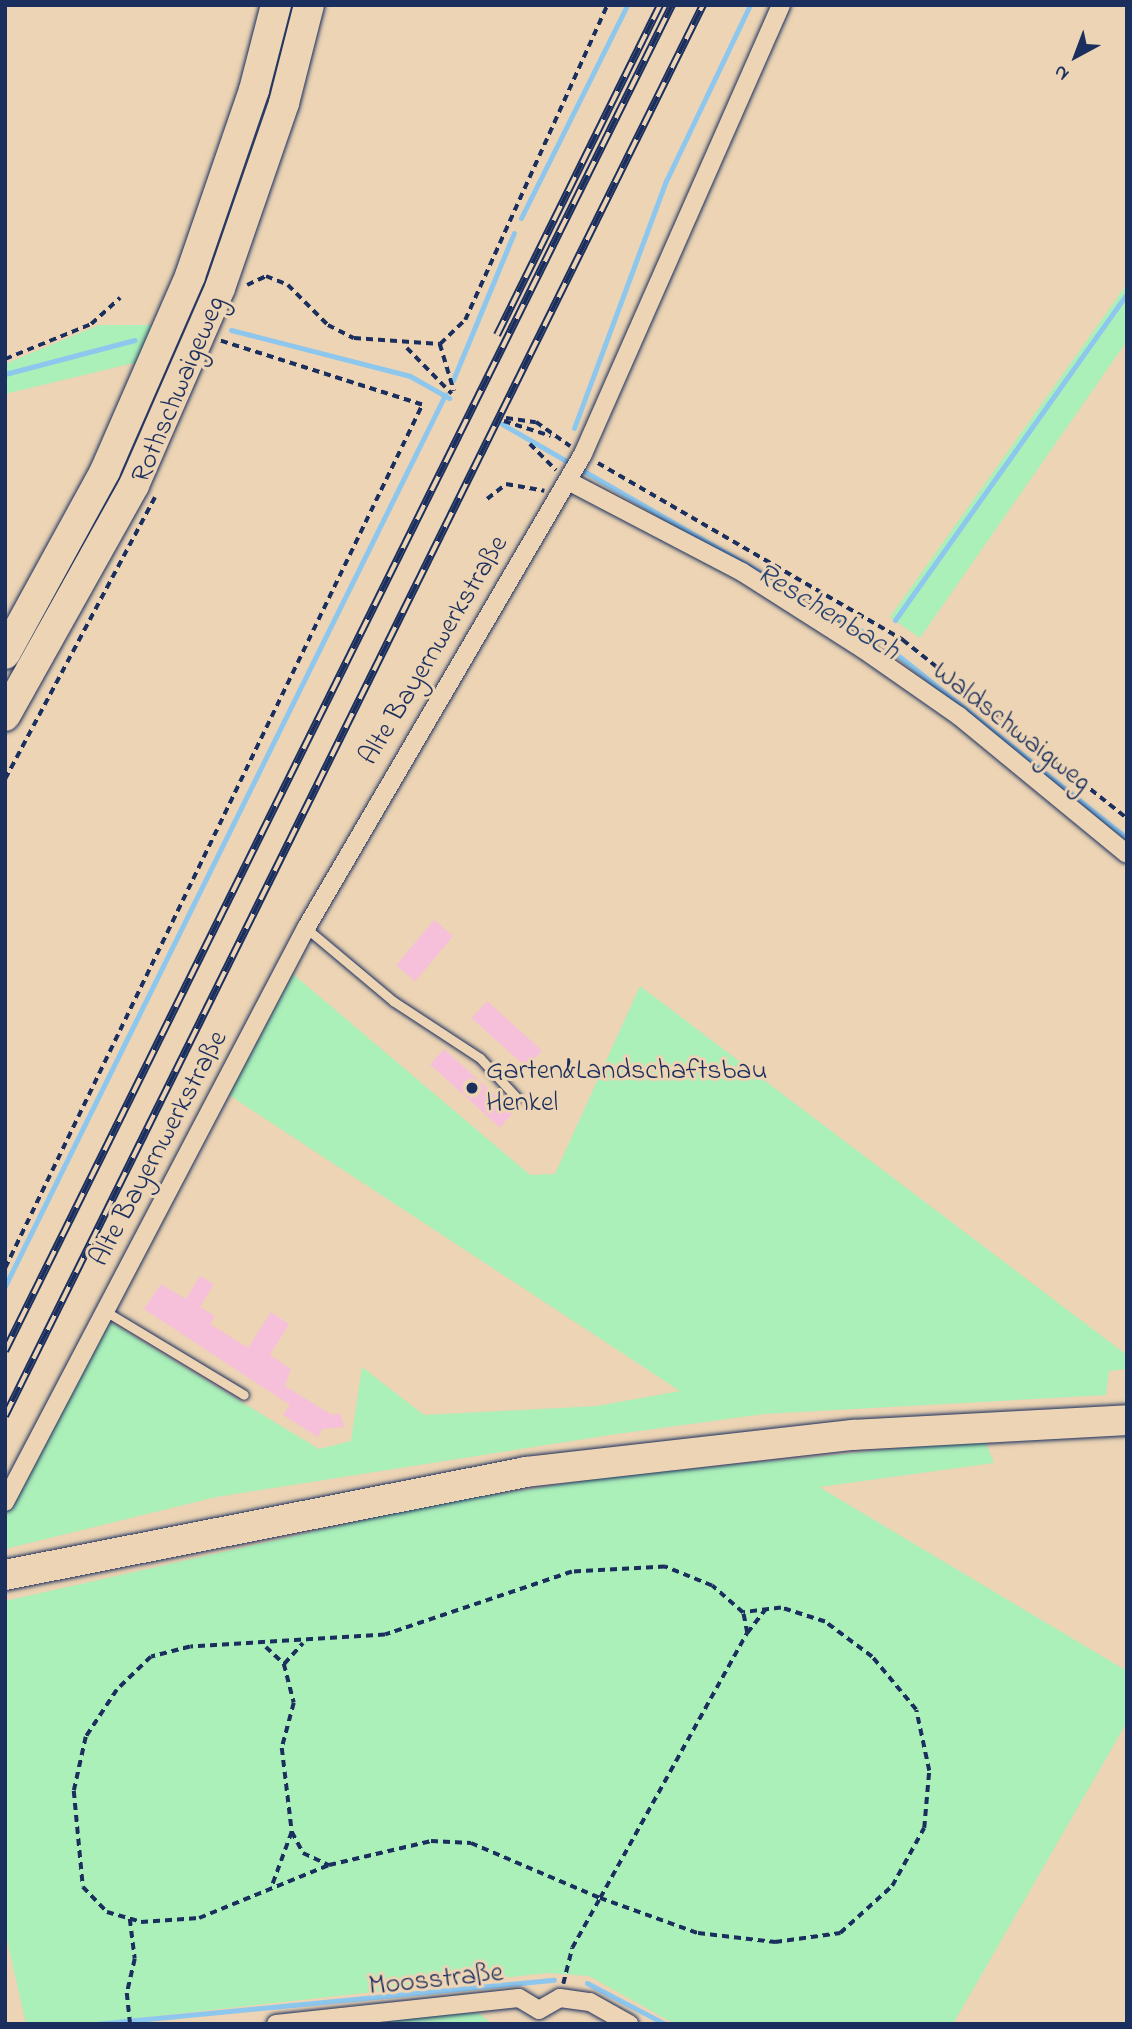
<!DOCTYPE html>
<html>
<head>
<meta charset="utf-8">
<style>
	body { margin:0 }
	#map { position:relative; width:1132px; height:2029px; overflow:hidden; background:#ecd4b4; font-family:"Indie Flower",sans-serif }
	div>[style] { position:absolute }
	.green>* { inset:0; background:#abefb9 }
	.stream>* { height:5px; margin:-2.5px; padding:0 2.5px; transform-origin:2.5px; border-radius:2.5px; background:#8ec7ed }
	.building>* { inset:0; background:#f6c0da; transform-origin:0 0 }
	.path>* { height:3.5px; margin-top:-1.75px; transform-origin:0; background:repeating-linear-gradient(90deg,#1b2f5e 0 7px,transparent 0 12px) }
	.roads { filter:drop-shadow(0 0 2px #1b2f5e) drop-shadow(0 0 2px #1b2f5e) }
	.service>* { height:9px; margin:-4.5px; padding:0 4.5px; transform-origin:4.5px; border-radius:4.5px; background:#ecd4b4 }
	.minor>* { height:18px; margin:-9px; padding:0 9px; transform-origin:9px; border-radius:9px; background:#ecd4b4 }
	.trunk>* { height:30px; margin:-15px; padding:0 15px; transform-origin:15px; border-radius:15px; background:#ecd4b4 }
	.rail>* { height:8px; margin-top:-4px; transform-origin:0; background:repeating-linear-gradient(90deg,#ecd4b4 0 16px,#1b2f5e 0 32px); box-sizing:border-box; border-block:2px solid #1b2f5e }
	.dots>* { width:19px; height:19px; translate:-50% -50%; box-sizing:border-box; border:4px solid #ecd4b4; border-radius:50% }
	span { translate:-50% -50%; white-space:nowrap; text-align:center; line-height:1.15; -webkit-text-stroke:6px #ecd4b4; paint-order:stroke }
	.street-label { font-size:28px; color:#1b2f5e }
	.poi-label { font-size:28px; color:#1b2f5e }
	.left { translate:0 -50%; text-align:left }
	.water-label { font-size:30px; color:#2c4673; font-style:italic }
	.frame { position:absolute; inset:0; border:7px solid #1b2f5e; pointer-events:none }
	.north { position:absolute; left:1041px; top:21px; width:70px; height:70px; -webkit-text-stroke:5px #ecd4b4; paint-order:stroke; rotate:221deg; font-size:19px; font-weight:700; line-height:28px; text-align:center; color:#1b2f5e }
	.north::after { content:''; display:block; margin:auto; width:24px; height:32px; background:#1b2f5e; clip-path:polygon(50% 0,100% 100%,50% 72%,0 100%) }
</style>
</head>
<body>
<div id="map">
	<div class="green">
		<i style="clip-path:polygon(1127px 284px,1127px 341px,920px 638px,890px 617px)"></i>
		<i style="clip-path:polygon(99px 325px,157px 325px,142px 361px,5px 394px,5px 364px)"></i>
		<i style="clip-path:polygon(293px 974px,530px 1175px,555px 1174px,640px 986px,1127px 1355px,1127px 1369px,1109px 1371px,1106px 1395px,764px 1414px,610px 1435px,216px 1497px,5px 1549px,5px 1518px,110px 1322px,319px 1449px,351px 1441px,362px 1367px,424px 1415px,597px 1406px,680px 1391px,229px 1095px)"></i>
		<i style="clip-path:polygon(985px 1440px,994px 1463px,819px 1487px,1127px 1671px,1127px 1722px,953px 2024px,675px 2024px,589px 1976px,547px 1973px,84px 2024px,26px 2024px,5px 1931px,5px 1601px,440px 1503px,609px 1477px)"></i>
		<i style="clip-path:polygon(459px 2011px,480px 2014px,492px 2024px,359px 2024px)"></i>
	</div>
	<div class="stream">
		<i style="left:521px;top:218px;width:238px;rotate:-63.5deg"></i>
		<i style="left:231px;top:330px;width:185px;rotate:14.4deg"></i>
		<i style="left:410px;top:376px;width:45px;rotate:29.4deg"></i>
		<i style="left:5px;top:374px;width:134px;rotate:-14.7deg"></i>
		<i style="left:453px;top:380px;width:159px;rotate:-67.5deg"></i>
		<i style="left:502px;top:424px;width:436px;rotate:29.9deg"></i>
		<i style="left:880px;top:641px;width:316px;rotate:38.6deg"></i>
		<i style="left:574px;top:428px;width:264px;rotate:-69.6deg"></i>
		<i style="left:666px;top:181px;width:195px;rotate:-64.5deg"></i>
		<i style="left:895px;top:620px;width:401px;rotate:-54.6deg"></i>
		<i style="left:5px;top:1286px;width:994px;rotate:-63.72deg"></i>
		<i style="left:587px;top:1983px;width:88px;rotate:27.7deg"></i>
		<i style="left:95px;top:2024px;width:461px;rotate:-5.5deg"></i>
	</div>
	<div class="building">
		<i style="left:434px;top:920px;width:25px;height:59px;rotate:40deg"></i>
		<i style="left:487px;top:1001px;width:74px;height:23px;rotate:42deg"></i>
		<i style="left:444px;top:1049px;width:94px;height:21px;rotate:42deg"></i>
		<i style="clip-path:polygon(200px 1276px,214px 1284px,200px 1307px,215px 1316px,210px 1324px,248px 1348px,271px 1312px,289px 1324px,270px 1355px,291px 1369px,285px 1386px,332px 1415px,340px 1413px,344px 1427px,322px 1429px,318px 1437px,283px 1415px,290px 1405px,144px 1309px,161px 1284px,186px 1299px)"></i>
	</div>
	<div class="path">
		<i style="left:247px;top:285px;width:21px;rotate:-25deg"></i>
		<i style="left:266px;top:276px;width:24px;rotate:22deg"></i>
		<i style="left:288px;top:285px;width:57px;rotate:45deg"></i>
		<i style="left:328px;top:325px;width:29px;rotate:27deg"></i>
		<i style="left:354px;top:338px;width:86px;rotate:4deg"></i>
		<i style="left:440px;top:344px;width:35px;rotate:-44deg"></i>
		<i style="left:465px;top:320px;width:346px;rotate:-65.7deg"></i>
		<i style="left:440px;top:344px;width:49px;rotate:73.4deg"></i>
		<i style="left:407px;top:348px;width:64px;rotate:45.6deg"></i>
		<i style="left:5px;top:359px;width:93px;rotate:-22.1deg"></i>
		<i style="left:91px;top:324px;width:39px;rotate:-42deg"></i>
		<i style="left:506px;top:418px;width:30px;rotate:8deg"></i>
		<i style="left:536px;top:422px;width:42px;rotate:35.2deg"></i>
		<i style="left:504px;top:421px;width:49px;rotate:17.7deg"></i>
		<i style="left:530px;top:444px;width:37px;rotate:45deg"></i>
		<i style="left:598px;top:463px;width:353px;rotate:30.1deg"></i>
		<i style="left:903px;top:640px;width:286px;rotate:38.5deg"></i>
		<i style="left:487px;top:499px;width:24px;rotate:-38deg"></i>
		<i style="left:506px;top:484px;width:39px;rotate:10deg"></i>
		<i style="left:5px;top:779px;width:319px;rotate:-62deg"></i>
		<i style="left:5px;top:1268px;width:958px;rotate:-64.21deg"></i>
		<i style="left:422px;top:405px;width:212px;rotate:-162.4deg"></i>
		<i style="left:747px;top:1633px;width:29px;rotate:-52deg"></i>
		<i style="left:266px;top:1647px;width:25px;rotate:43deg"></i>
		<i style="left:284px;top:1664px;width:40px;rotate:75.6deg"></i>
		<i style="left:294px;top:1703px;width:47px;rotate:104.9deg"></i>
		<i style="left:282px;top:1748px;width:85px;rotate:83.2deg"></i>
		<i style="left:292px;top:1832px;width:61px;rotate:110.2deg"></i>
		<i style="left:284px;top:1664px;width:28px;rotate:-48deg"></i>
		<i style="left:292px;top:1832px;width:24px;rotate:62deg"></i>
		<i style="left:303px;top:1853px;width:29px;rotate:25deg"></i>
		<i style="left:130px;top:1919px;width:40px;rotate:82.9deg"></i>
		<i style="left:135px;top:1959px;width:35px;rotate:103deg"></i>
		<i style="left:127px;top:1993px;width:31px;rotate:84deg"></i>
		<i style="left:563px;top:1984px;width:37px;rotate:-76deg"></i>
		<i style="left:572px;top:1948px;width:57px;rotate:-60.8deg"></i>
		<i style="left:600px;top:1898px;width:303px;rotate:-61deg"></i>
		<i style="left:747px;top:1633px;width:20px;rotate:-101deg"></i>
		<i style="left:743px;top:1613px;width:41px;rotate:-138.9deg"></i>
		<i style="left:712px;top:1586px;width:51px;rotate:-158deg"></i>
		<i style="left:665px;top:1567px;width:93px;rotate:176.9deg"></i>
		<i style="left:572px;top:1572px;width:197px;rotate:161.4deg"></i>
		<i style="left:385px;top:1635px;width:195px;rotate:176.5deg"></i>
		<i style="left:190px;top:1647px;width:40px;rotate:165.6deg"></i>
		<i style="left:151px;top:1657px;width:47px;rotate:135.9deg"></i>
		<i style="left:117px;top:1690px;width:56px;rotate:123.4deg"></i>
		<i style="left:86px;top:1737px;width:55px;rotate:102.5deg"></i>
		<i style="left:74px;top:1791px;width:96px;rotate:84.6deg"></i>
		<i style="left:83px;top:1887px;width:35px;rotate:46deg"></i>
		<i style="left:107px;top:1912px;width:35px;rotate:16deg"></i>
		<i style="left:141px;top:1922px;width:58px;rotate:-3.9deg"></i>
		<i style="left:199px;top:1918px;width:140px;rotate:-22.2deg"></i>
		<i style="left:329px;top:1865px;width:105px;rotate:-13.2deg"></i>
		<i style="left:431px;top:1841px;width:40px;rotate:2.9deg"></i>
		<i style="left:471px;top:1843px;width:140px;rotate:23.1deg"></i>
		<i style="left:600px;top:1898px;width:104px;rotate:19.7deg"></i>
		<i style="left:698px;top:1933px;width:78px;rotate:6.7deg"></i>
		<i style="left:775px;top:1942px;width:66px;rotate:-7.9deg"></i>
		<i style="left:840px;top:1933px;width:70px;rotate:-42.1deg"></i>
		<i style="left:892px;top:1886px;width:66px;rotate:-61.1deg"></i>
		<i style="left:924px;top:1828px;width:57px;rotate:-85deg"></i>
		<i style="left:929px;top:1771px;width:62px;rotate:-102deg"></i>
		<i style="left:916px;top:1710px;width:69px;rotate:-129.7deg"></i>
		<i style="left:872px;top:1657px;width:59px;rotate:-143.3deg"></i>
		<i style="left:825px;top:1622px;width:46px;rotate:-162.3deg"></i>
		<i style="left:781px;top:1608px;width:38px;rotate:173deg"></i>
	</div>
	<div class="roads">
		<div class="service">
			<i style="left:306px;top:928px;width:114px;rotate:40deg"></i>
			<i style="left:393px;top:1001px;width:104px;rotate:33.2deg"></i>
			<i style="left:480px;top:1058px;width:54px;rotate:47.2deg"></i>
			<i style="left:105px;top:1311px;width:162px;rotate:31.1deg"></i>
		</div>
		<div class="minor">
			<i style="left:568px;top:481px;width:196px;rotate:27.6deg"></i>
			<i style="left:742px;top:572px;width:143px;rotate:32.5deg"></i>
			<i style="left:863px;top:649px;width:117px;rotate:34.9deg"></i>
			<i style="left:959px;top:716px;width:217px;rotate:39.4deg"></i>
			<i style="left:5px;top:1502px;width:648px;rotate:-62.33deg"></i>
			<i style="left:306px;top:928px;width:549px;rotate:-59.7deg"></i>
			<i style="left:583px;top:454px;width:491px;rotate:-66.2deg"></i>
			<i style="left:276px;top:2024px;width:244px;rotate:-6.1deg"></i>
			<i style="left:519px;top:1998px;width:23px;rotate:31deg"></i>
			<i style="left:539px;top:2010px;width:24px;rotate:-30deg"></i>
			<i style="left:560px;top:1998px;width:30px;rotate:8deg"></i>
			<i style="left:590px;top:2002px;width:45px;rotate:29.4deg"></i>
		</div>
		<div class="trunk">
			<i style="left:5px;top:654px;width:209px;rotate:-61.3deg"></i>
			<i style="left:105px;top:471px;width:213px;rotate:-66.4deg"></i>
			<i style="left:190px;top:276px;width:197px;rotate:-71deg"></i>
			<i style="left:254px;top:90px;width:88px;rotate:-75.5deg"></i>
			<i style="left:5px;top:716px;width:265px;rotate:-60.8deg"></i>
			<i style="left:134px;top:485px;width:215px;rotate:-66.4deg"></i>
			<i style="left:220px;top:288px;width:196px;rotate:-70.9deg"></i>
			<i style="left:284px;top:103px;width:101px;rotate:-75.7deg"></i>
			<i style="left:5px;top:1575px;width:531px;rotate:-11.18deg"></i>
			<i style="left:526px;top:1472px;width:329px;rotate:-6.5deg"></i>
			<i style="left:853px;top:1435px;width:274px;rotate:-3.1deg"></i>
		</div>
	</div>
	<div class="rail">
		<i style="left:497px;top:335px;width:368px;rotate:-63.7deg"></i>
		<i style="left:5px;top:1351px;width:1502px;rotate:-63.64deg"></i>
		<i style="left:5px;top:1416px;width:1574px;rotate:-63.68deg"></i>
	</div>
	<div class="dots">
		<i style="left:472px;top:1088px;background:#1b2f5e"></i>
	</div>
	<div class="street-label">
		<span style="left:180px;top:390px;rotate:-67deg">Rothschwaigeweg</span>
		<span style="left:435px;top:651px;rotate:-59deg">Alte Bayernwerkstraße</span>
		<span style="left:1011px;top:728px;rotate:38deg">Waldschwaigweg</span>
		<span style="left:160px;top:1149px;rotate:-62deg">Alte Bayernwerkstraße</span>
		<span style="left:436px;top:1981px;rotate:-6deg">Moosstraße</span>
	</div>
	<div class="poi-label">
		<span class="left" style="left:486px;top:1088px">Garten&amp;Landschaftsbau<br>Henkel</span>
	</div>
	<div class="water-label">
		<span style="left:827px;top:613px;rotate:31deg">Reschenbach</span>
	</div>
	<div class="frame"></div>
	<div class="north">N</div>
</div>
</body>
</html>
